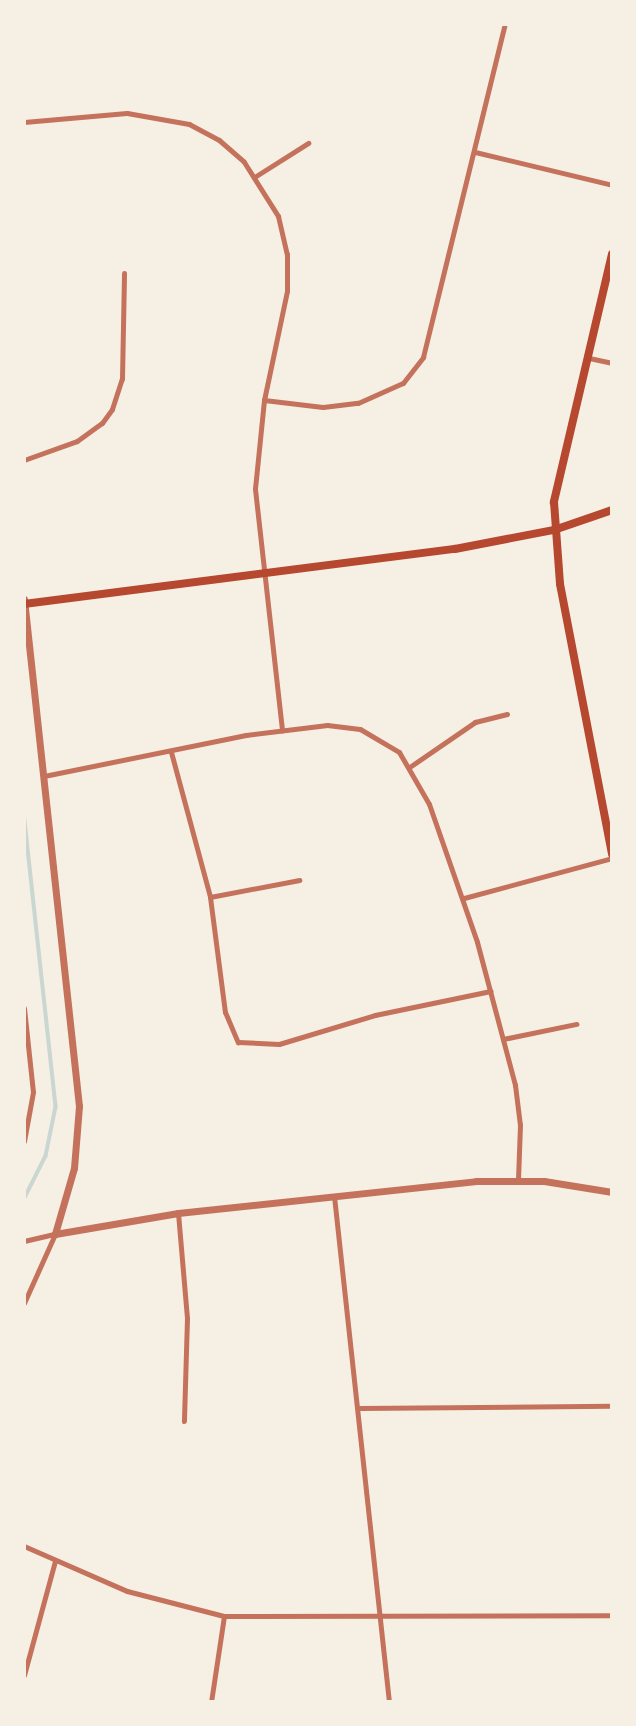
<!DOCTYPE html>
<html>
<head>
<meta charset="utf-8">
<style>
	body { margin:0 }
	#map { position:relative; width:636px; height:1726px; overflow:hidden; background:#f6efe4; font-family:Poppins,sans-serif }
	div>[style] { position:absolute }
	.stream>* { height:3.5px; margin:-1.75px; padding:0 1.75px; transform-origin:1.75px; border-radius:1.75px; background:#c9d6d2 }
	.minor>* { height:5px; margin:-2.5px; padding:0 2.5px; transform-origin:2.5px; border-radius:2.5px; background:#c5725c }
	.tertiary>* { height:7px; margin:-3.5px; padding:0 3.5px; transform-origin:3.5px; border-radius:3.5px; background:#c5725c }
	.secondary>* { height:8px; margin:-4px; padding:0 4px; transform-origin:4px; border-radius:4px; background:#b5482f }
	span { translate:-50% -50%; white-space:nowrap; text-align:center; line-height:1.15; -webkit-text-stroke:5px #f6efe4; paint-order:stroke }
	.frame { position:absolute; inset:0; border:26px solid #f6efe4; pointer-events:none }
</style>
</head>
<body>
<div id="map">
	<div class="stream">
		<i style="left:24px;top:812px;width:297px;rotate:83.8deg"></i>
		<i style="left:56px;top:1107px;width:50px;rotate:101.5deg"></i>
		<i style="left:46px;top:1156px;width:49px;rotate:116.6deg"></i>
	</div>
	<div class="minor">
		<i style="left:24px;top:122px;width:103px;rotate:-5deg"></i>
		<i style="left:127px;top:113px;width:63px;rotate:10.1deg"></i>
		<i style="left:189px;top:124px;width:34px;rotate:28deg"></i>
		<i style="left:219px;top:140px;width:33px;rotate:41deg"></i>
		<i style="left:244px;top:162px;width:64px;rotate:57.8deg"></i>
		<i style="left:278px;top:216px;width:39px;rotate:77deg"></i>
		<i style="left:287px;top:254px;width:37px;rotate:90deg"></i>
		<i style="left:287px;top:291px;width:111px;rotate:101.9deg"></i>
		<i style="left:264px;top:400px;width:89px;rotate:95.8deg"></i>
		<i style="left:255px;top:489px;width:243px;rotate:83.6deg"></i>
		<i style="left:475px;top:152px;width:141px;rotate:13.5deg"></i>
		<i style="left:256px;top:176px;width:62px;rotate:-32.4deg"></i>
		<i style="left:589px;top:358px;width:24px;rotate:12deg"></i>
		<i style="left:264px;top:400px;width:59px;rotate:6.8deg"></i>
		<i style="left:323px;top:407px;width:35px;rotate:-7deg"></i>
		<i style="left:358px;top:403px;width:49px;rotate:-24deg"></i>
		<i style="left:403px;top:383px;width:33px;rotate:-52deg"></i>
		<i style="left:423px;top:357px;width:343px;rotate:-76.2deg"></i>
		<i style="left:24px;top:460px;width:56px;rotate:-19.7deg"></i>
		<i style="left:77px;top:441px;width:31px;rotate:-36deg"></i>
		<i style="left:102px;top:423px;width:17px;rotate:-54deg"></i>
		<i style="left:112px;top:409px;width:32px;rotate:-72deg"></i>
		<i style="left:122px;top:379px;width:106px;rotate:-88.9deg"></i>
		<i style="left:171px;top:752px;width:150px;rotate:74.9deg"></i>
		<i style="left:210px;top:897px;width:116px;rotate:82.6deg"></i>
		<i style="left:225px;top:1012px;width:33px;rotate:67deg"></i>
		<i style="left:238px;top:1042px;width:41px;rotate:2.8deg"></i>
		<i style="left:279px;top:1044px;width:100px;rotate:-16.8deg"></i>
		<i style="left:375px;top:1015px;width:118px;rotate:-11.7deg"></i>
		<i style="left:411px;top:766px;width:78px;rotate:-34.5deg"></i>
		<i style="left:475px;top:722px;width:33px;rotate:-14deg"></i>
		<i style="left:44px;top:776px;width:206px;rotate:-11.5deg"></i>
		<i style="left:246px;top:735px;width:82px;rotate:-7deg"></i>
		<i style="left:327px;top:725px;width:33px;rotate:7deg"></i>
		<i style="left:360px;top:729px;width:45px;rotate:30.5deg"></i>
		<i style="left:399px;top:752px;width:60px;rotate:60deg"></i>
		<i style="left:429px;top:804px;width:146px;rotate:70.8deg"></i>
		<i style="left:477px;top:942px;width:148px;rotate:75.1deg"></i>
		<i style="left:515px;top:1085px;width:40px;rotate:82.9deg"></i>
		<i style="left:520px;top:1125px;width:54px;rotate:92.1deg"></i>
		<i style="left:210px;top:897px;width:91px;rotate:-10.8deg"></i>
		<i style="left:464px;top:898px;width:153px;rotate:-15.1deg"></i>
		<i style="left:24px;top:1008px;width:84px;rotate:83.9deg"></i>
		<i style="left:33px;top:1092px;width:50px;rotate:100.4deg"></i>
		<i style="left:503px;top:1039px;width:75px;rotate:-11.6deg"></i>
		<i style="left:334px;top:1196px;width:509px;rotate:83.8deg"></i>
		<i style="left:178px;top:1213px;width:105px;rotate:85.1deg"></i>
		<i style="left:187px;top:1318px;width:103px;rotate:91.7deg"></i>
		<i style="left:24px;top:1241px;width:32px;rotate:-13deg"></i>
		<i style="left:24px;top:1303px;width:76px;rotate:-65.8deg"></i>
		<i style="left:360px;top:1408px;width:252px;rotate:-0.5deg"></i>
		<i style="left:24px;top:1546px;width:112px;rotate:23.6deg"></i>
		<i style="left:127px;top:1591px;width:100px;rotate:14.5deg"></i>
		<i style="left:224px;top:1616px;width:388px;rotate:-0.1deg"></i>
		<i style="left:24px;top:1675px;width:118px;rotate:-74.8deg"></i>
		<i style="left:211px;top:1702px;width:87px;rotate:-81.4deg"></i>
	</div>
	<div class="tertiary">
		<i style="left:24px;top:599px;width:510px;rotate:83.81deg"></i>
		<i style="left:79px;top:1106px;width:62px;rotate:94.6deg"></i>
		<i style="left:74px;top:1168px;width:69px;rotate:106.1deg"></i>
		<i style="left:55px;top:1234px;width:125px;rotate:-9.7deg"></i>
		<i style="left:178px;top:1213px;width:300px;rotate:-6.1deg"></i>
		<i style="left:476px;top:1181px;width:68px"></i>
		<i style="left:544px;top:1181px;width:69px;rotate:9.2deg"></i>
	</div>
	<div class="secondary">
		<i style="left:612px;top:254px;width:255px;rotate:103.2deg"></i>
		<i style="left:554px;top:502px;width:82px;rotate:85.8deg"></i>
		<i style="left:560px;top:584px;width:275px;rotate:79.1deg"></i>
		<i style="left:24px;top:604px;width:434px;rotate:-7.3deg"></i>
		<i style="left:455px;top:549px;width:101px;rotate:-10.9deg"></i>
		<i style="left:554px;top:530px;width:61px;rotate:-19deg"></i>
	</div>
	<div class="frame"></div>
</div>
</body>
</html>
